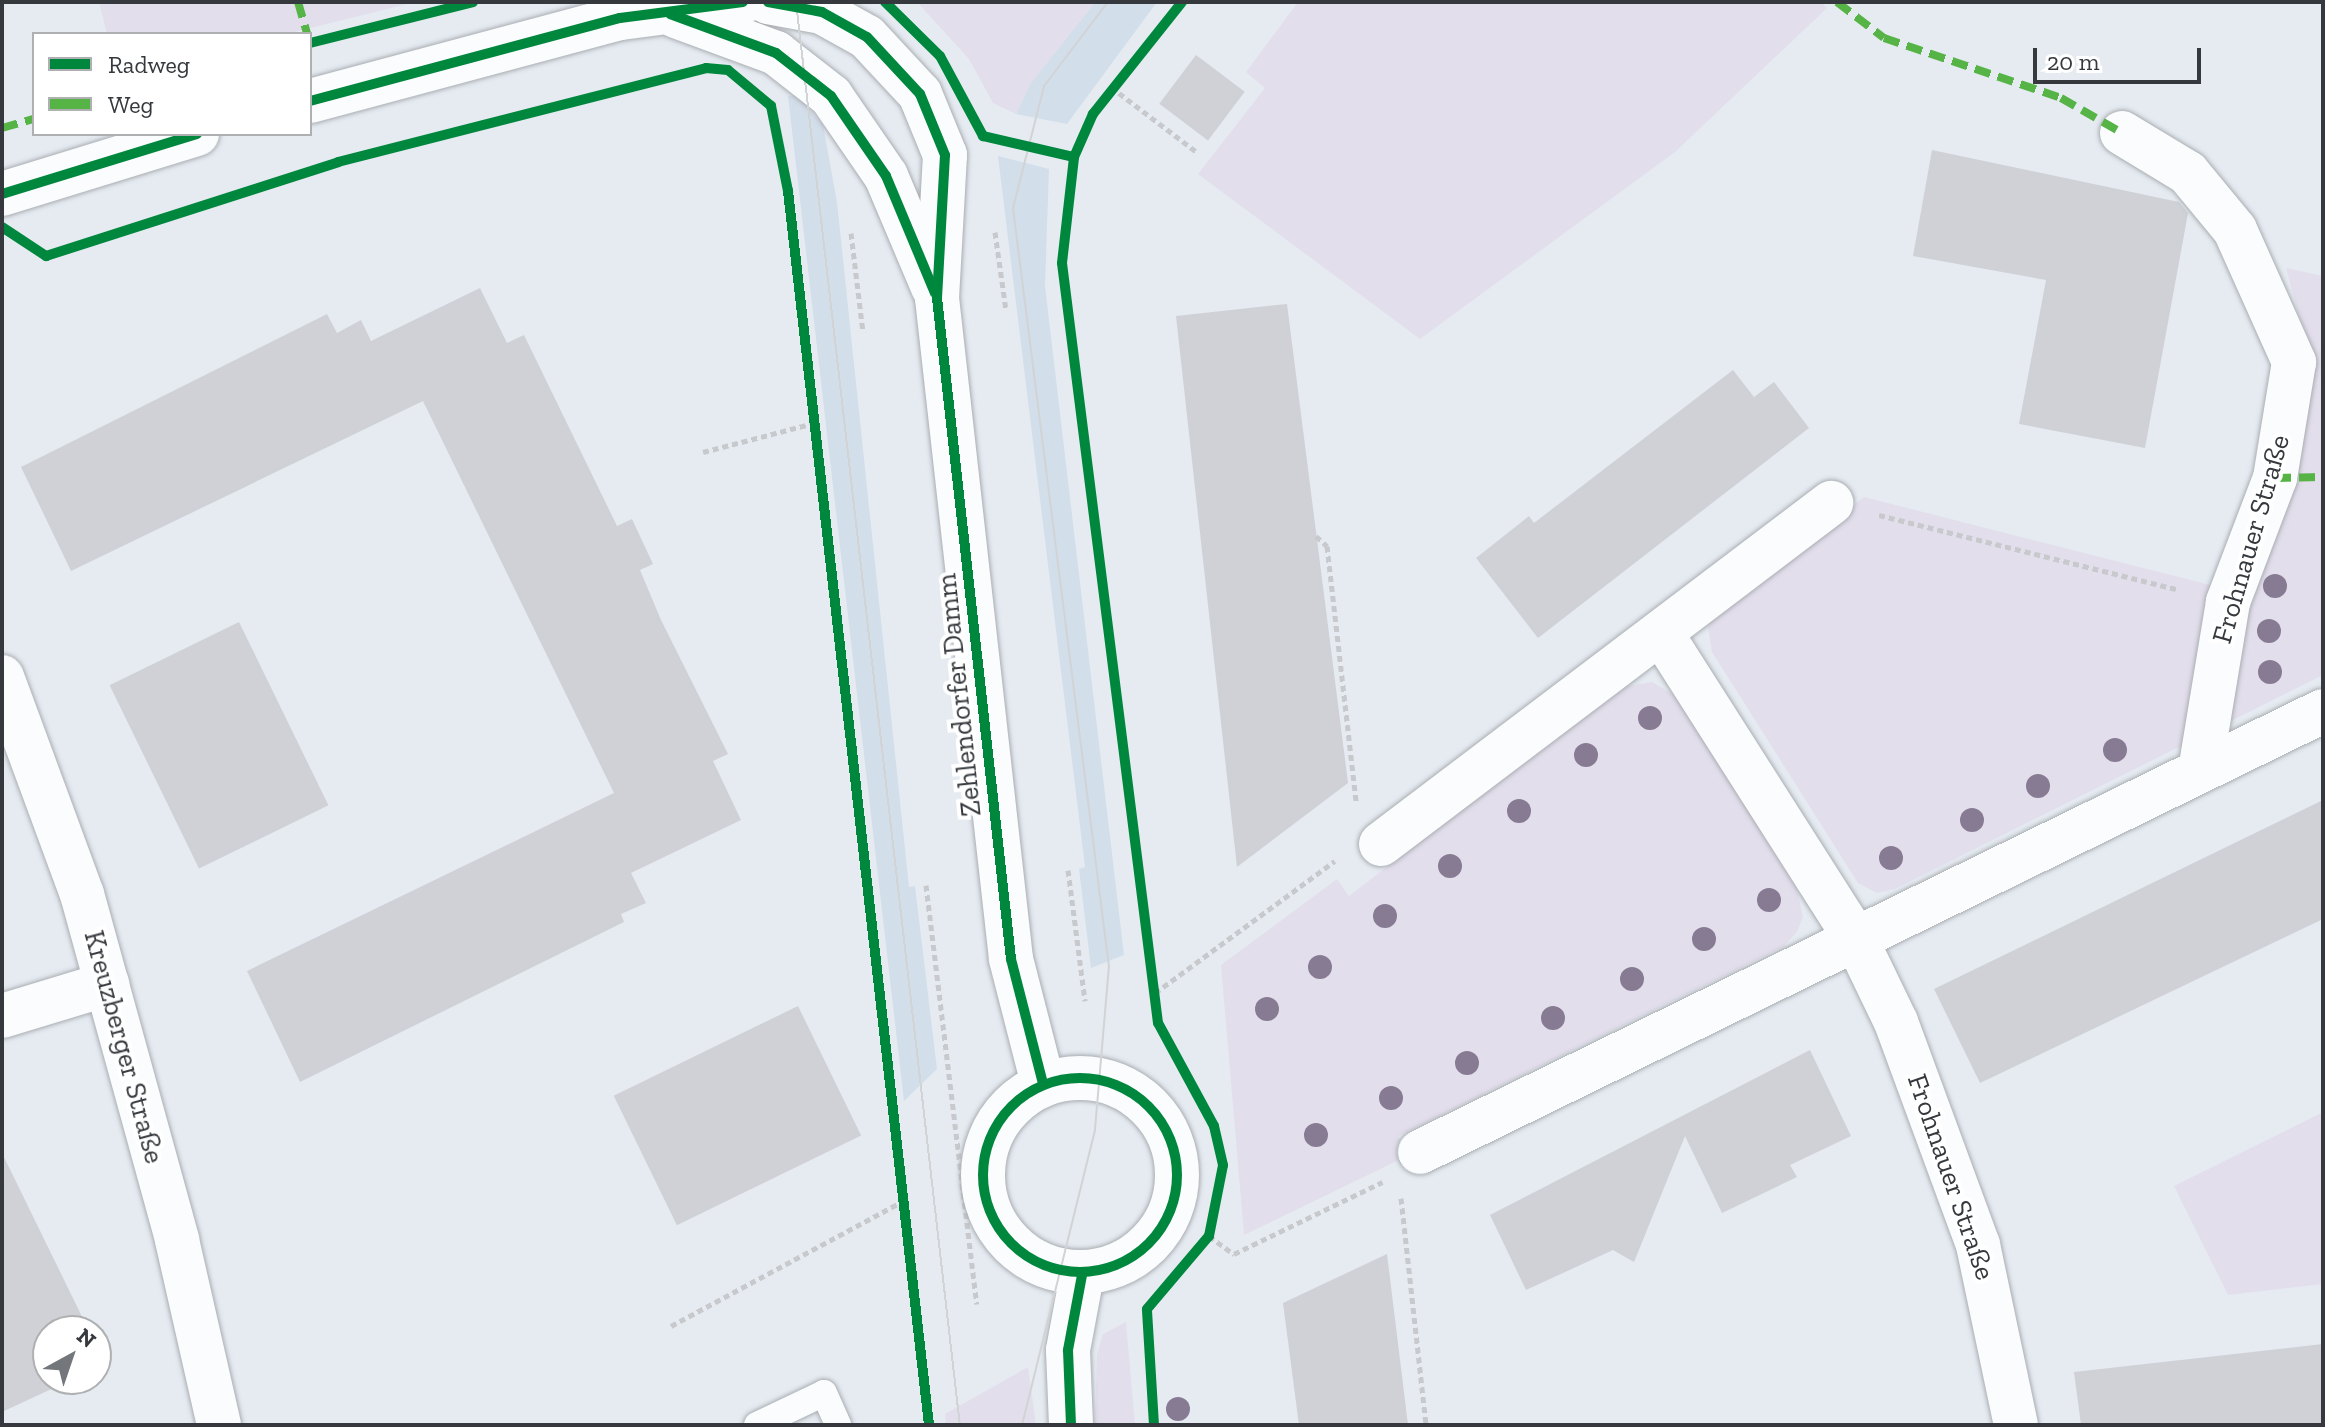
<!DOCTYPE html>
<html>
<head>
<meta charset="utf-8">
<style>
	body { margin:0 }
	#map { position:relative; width:2325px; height:1427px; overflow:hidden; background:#e5ebf1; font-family:"Zilla Slab",serif }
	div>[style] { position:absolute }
	.built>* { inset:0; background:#d3deeb }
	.green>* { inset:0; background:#e3deec }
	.building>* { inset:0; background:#cfd1d7; transform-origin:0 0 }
	.path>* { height:5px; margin-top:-2.5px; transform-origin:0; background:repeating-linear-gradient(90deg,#c8c9cd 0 6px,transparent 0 10px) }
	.roads { filter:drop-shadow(0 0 2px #aaaeb3) drop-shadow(0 0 2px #aaaeb3) }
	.lane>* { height:26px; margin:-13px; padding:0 13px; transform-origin:13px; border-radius:13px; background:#fbfcfd }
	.street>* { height:44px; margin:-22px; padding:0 22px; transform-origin:22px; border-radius:22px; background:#fbfcfd }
	.street>.ring { margin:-22px; padding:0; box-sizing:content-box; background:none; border:44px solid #fbfcfd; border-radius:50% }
	.tram>* { height:2px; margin:-1px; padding:0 1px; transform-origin:1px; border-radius:1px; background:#d2d3d5 }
	.quiet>* { height:8px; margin-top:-4px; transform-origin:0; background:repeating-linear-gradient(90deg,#56b346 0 16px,transparent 0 24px) }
	.cycleway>* { height:10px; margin:-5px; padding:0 5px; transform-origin:5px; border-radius:5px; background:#00873e }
	.cycleway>.ring { margin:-5px; padding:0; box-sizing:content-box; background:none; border:10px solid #00873e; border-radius:50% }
	.trees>* { width:24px; height:24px; margin:-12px; border-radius:50%; background:#877b93 }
	span { translate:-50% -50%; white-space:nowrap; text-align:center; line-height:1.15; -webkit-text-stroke:8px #fff; paint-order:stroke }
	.street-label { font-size:28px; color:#35393d }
	.frame { position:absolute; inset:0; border:4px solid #35393d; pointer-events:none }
	.legend { position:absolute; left:32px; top:32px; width:280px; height:104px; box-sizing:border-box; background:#fff; border:2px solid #aeb0b1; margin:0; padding:10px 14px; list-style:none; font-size:24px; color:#35393d }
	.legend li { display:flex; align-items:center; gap:16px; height:40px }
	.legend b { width:40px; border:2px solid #aeb0b1 }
	.north { position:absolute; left:32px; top:1315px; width:80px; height:80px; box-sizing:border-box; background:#fff; border:2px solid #aeb0b1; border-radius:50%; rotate:40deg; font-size:22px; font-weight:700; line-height:32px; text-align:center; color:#35393d }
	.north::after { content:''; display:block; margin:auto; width:28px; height:36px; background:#73777c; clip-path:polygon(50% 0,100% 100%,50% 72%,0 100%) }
	.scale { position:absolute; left:2033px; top:48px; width:168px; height:36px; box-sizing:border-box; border:4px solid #35393d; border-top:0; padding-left:10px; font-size:24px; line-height:28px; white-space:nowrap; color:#35393d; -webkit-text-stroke:6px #fff; paint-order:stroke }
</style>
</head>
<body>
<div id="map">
	<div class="built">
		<i style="clip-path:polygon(1095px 2px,1157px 2px,1067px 124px,1016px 114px,1030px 84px)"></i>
		<i style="clip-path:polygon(797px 95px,823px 125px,837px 202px,909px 887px,915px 886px,937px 1069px,904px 1101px,788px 96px)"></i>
		<i style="clip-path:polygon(998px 156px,1049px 169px,1045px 286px,1124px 955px,1091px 968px,1079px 869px,1085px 867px)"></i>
	</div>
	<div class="green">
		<i style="clip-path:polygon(99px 2px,415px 2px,286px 34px,107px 34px)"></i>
		<i style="clip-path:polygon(917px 2px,1095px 2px,1030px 84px,1016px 114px,993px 103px,969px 59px)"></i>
		<i style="clip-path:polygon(1298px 2px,1821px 2px,1827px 8px,1675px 152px,1420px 339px,1198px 174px,1265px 88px,1246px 72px)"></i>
		<i style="clip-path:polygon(2286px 268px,2323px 276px,2323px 675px,1895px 889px,1877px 893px,1858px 883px,1712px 652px,1708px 627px,1721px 606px,1864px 497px,2222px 588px,2259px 469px,2272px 369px,2315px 374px)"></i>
		<i style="clip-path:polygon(1652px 682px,1678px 697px,1795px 881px,1803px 917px,1797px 932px,1784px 946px,1398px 1136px,1407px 1156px,1244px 1235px,1221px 965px,1337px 879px,1349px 896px,1621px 687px)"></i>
		<i style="clip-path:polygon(2323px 1112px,2323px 1284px,2228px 1295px,2174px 1186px)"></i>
		<i style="clip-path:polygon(1126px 1322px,1135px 1425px,1095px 1425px,1097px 1354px,1103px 1334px)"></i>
		<i style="clip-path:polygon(1028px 1367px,1036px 1425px,946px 1425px,945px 1414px)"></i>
	</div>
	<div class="building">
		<i style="left:1196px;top:55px;width:61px;height:61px;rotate:37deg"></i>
		<i style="clip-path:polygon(1932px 150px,2179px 202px,2188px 213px,2145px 448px,2019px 424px,2046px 280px,1913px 256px)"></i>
		<i style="clip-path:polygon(480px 288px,507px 343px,524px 335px,617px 526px,632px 519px,653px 564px,640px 570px,661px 620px,728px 754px,713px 761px,741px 820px,631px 873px,646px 903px,621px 914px,624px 922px,300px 1082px,247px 971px,614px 793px,423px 401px,71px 571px,21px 467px,327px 314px,337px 333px,361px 320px,371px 341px)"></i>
		<i style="clip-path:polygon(1287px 304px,1348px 783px,1237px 867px,1176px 316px)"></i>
		<i style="clip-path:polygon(1733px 370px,1754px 397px,1774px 382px,1809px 428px,1538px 638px,1476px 558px,1529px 516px,1534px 523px)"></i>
		<i style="left:239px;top:622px;width:204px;height:144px;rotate:64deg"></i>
		<i style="clip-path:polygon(2323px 800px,2323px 919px,1980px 1083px,1934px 989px)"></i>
		<i style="left:798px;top:1006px;width:144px;height:205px;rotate:64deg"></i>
		<i style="clip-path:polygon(1810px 1050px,1851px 1136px,1790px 1165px,1797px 1177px,1722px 1213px,1685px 1136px,1634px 1262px,1613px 1250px,1526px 1290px,1490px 1215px)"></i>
		<i style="clip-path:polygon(2px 1153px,89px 1331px,48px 1331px,48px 1379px,73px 1379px,2px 1412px)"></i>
		<i style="clip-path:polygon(1387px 1254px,1408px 1425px,1299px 1425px,1283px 1303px)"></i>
		<i style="clip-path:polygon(2323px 1344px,2323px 1425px,2081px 1425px,2074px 1372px)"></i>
	</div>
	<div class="path">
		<i style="left:1111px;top:87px;width:108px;rotate:37.1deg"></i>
		<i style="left:995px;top:232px;width:79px;rotate:82deg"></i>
		<i style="left:851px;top:233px;width:100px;rotate:83.1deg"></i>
		<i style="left:703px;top:452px;width:115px;rotate:-14.6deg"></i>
		<i style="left:1879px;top:515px;width:310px;rotate:14deg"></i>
		<i style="left:1316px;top:536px;width:15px;rotate:42deg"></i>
		<i style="left:1327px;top:546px;width:257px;rotate:83.5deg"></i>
		<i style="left:1068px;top:870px;width:132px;rotate:82.6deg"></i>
		<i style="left:926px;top:885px;width:422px;rotate:83.1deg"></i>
		<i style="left:1155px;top:993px;width:223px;rotate:-36.3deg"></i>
		<i style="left:1401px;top:1198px;width:228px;rotate:83.7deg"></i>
		<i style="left:1209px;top:1236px;width:31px;rotate:36deg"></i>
		<i style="left:1234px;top:1254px;width:165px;rotate:-25.9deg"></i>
		<i style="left:671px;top:1326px;width:261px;rotate:-28.3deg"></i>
	</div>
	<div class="roads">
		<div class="lane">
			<i style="left:757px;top:1425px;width:74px;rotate:-25.5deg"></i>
			<i style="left:824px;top:1393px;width:35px;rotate:66deg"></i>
		</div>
		<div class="street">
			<i style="left:768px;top:2px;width:55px;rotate:10.5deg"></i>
			<i style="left:822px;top:12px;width:51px;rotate:29.1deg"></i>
			<i style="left:867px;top:37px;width:78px;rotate:47.1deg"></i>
			<i style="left:920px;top:94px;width:66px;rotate:67.7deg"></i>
			<i style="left:945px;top:155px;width:143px;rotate:93.2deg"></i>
			<i style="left:937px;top:298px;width:665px;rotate:83.61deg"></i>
			<i style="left:1011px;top:959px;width:129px;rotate:75.6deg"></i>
			<i style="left:676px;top:16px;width:107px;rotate:20.3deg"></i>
			<i style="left:776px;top:53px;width:70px;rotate:38deg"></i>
			<i style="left:831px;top:96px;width:97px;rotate:55.5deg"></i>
			<i style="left:886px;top:176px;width:121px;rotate:67.1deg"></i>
			<i style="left:310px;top:101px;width:321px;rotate:-15deg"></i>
			<i style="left:620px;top:18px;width:124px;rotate:-7.4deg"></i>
			<i style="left:2122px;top:133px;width:77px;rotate:31.2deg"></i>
			<i style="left:2188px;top:173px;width:74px;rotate:50.5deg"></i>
			<i style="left:2235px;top:230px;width:145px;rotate:65.9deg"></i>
			<i style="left:2294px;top:362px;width:118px;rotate:99.3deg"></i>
			<i style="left:2275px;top:478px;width:133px;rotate:110.8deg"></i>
			<i style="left:2228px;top:602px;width:171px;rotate:99.4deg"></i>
			<i style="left:2px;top:194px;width:204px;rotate:-17.1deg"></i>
			<i style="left:1661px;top:633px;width:363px;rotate:57.5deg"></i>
			<i style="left:1856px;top:939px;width:92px;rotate:64.3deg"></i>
			<i style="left:1896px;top:1022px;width:238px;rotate:69.8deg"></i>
			<i style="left:1978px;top:1245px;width:184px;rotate:78.1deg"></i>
			<i style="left:2px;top:677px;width:231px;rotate:69.8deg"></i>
			<i style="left:82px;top:894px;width:359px;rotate:74.6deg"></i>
			<i style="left:177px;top:1240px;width:190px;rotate:77.2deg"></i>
			<i style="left:1381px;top:844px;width:565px;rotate:-37.15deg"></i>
			<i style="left:2px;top:1016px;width:110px;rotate:-16.9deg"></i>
			<i class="ring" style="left:983px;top:1078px;width:150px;height:150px"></i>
			<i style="left:1420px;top:1152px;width:1005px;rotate:-26.03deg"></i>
			<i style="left:1071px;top:1425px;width:75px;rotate:-92.3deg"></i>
			<i style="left:1068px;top:1350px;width:76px;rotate:-79.4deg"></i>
		</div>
	</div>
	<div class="tram">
		<i style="left:796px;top:2px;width:1432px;rotate:83.43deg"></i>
		<i style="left:1022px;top:1425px;width:305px;rotate:-76.1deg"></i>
		<i style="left:1095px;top:1129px;width:163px;rotate:-85.1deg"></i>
		<i style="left:1109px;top:967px;width:765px;rotate:-97.21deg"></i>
		<i style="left:1013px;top:208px;width:126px;rotate:-75.7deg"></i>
		<i style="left:1044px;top:86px;width:106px;rotate:-52.7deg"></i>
	</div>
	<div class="quiet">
		<i style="left:298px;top:2px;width:33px;rotate:74deg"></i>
		<i style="left:1837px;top:2px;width:59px;rotate:37.5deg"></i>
		<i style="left:1884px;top:38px;width:187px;rotate:18.7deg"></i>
		<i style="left:2061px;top:98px;width:70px;rotate:29.8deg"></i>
		<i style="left:2px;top:128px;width:33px;rotate:-16deg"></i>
		<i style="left:2275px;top:478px;width:48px;rotate:-1.2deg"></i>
	</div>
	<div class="cycleway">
		<i style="left:768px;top:2px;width:55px;rotate:10.5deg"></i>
		<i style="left:822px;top:12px;width:51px;rotate:29.1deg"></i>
		<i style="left:867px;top:37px;width:78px;rotate:47.1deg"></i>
		<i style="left:920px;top:94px;width:66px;rotate:67.7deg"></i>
		<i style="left:945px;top:155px;width:143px;rotate:93.2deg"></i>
		<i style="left:937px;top:298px;width:665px;rotate:83.61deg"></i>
		<i style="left:1011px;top:959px;width:129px;rotate:75.6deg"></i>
		<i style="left:885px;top:2px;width:77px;rotate:44.5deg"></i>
		<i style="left:940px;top:56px;width:91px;rotate:61.7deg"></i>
		<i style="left:983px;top:136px;width:93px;rotate:13deg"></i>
		<i style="left:670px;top:14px;width:113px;rotate:20.2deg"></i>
		<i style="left:776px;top:53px;width:70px;rotate:38deg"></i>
		<i style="left:831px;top:96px;width:97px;rotate:55.5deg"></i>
		<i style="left:886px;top:176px;width:127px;rotate:67.3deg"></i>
		<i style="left:310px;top:43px;width:168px;rotate:-14.1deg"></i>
		<i style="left:310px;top:101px;width:321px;rotate:-15deg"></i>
		<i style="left:620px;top:18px;width:124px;rotate:-7.4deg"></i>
		<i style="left:2px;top:194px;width:204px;rotate:-17.1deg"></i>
		<i style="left:2px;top:227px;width:53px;rotate:33.4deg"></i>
		<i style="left:46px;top:256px;width:307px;rotate:-17.8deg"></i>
		<i style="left:338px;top:162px;width:380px;rotate:-14.3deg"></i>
		<i style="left:706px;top:68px;width:22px;rotate:5deg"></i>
		<i style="left:728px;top:70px;width:56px;rotate:39.9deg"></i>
		<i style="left:771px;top:106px;width:87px;rotate:78.7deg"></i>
		<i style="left:788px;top:191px;width:1242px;rotate:83.48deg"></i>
		<i class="ring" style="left:983px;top:1078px;width:184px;height:184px"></i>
		<i style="left:1071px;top:1425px;width:75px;rotate:-92.3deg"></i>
		<i style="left:1068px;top:1350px;width:76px;rotate:-79.4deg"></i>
		<i style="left:1154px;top:1425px;width:116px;rotate:-93.5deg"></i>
		<i style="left:1147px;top:1309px;width:96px;rotate:-49.7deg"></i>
		<i style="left:1209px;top:1236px;width:72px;rotate:-78.8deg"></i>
		<i style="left:1223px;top:1165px;width:40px;rotate:-103deg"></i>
		<i style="left:1214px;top:1126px;width:117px;rotate:-118.5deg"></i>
		<i style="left:1158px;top:1023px;width:766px;rotate:-97.2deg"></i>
		<i style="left:1062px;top:263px;width:107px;rotate:-83.5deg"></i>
		<i style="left:1074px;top:157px;width:47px;rotate:-66.2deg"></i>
		<i style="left:1093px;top:114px;width:143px;rotate:-51.5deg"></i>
	</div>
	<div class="trees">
		<i style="left:2275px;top:586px"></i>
		<i style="left:2269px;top:631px"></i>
		<i style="left:2270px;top:672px"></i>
		<i style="left:1650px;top:718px"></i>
		<i style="left:2115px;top:750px"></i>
		<i style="left:1586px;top:755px"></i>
		<i style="left:2038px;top:786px"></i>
		<i style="left:1519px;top:811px"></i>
		<i style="left:1972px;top:820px"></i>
		<i style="left:1891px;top:858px"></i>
		<i style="left:1450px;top:866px"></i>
		<i style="left:1769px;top:900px"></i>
		<i style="left:1385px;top:916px"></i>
		<i style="left:1704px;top:939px"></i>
		<i style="left:1320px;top:967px"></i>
		<i style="left:1632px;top:979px"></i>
		<i style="left:1267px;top:1009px"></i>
		<i style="left:1553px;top:1018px"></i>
		<i style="left:1467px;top:1063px"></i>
		<i style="left:1391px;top:1098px"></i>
		<i style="left:1316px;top:1135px"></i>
		<i style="left:1178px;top:1409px"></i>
	</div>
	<div class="street-label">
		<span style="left:2251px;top:539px;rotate:-74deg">Frohnauer Straße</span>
		<span style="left:959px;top:695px;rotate:-96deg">Zehlendorfer Damm</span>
		<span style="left:124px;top:1047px;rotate:75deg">Kreuzberger Straße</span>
		<span style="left:1951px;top:1177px;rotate:71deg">Frohnauer Straße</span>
	</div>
	<div class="frame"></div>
	<ul class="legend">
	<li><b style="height:10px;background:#00873e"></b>Radweg</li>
	<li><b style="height:10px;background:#56b346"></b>Weg</li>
	</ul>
	<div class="north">N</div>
	<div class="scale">20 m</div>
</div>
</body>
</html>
